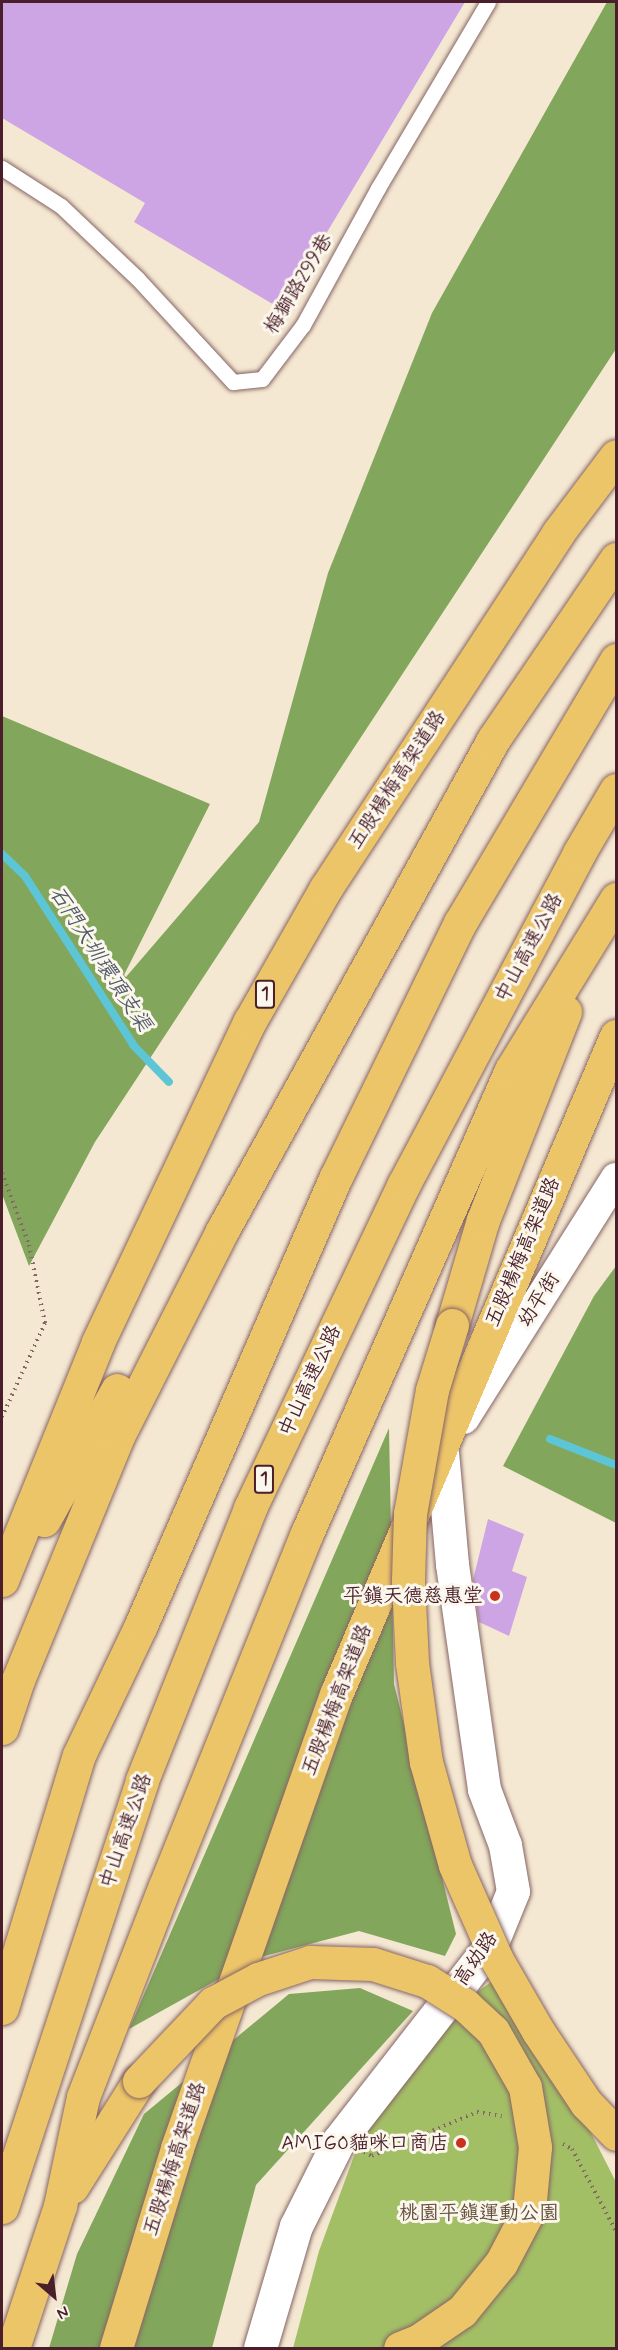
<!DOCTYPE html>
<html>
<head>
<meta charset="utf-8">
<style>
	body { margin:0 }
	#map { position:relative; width:618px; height:2350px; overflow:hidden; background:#f5e8d2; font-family:Mynerve,"LXGW WenKai TC",sans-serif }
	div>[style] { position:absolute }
	.green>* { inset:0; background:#a3bf66 }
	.forest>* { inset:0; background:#82a65b }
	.stream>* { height:8px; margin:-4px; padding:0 4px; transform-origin:4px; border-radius:4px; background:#5cc6d7 }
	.building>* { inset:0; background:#cea5e4 }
	.path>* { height:4px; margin-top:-2px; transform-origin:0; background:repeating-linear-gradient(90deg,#866565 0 1.5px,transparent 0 6px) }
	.roads { filter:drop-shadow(0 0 2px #866565) drop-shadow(0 0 2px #866565) }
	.service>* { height:15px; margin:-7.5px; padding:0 7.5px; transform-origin:7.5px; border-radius:7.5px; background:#fff }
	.minor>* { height:30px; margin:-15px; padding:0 15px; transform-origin:15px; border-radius:15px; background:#fff }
	.tertiary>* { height:33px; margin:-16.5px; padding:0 16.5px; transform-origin:16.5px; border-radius:16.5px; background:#fff }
	.motorway>* { height:33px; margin:-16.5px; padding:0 16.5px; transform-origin:16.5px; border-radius:16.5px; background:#edc569 }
	.bridges { filter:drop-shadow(0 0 2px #866565) drop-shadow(0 0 2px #866565) }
	.motorway-bridge>* { height:33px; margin:-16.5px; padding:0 16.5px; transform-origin:16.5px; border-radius:16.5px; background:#edc569 }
	.dots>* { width:16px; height:16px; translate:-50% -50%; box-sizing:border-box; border:3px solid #fbf7ec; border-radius:50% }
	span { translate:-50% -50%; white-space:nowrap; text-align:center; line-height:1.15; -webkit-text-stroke:6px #fbf7ec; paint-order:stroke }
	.shield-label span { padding:2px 4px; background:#fbf7ec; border:2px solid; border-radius:4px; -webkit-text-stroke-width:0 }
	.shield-label { font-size:18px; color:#4a1f2b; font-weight:700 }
	.street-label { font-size:20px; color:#4a1f2b }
	.poi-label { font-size:20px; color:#4a1f2b }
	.right { translate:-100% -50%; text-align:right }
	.park-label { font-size:20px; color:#654f3d }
	.water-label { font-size:21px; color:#505967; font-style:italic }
	.frame { position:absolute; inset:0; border:3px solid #4a1f2b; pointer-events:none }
	.north { position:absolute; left:24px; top:2266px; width:60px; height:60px; -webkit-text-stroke:4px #fbf7ec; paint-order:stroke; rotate:152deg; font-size:16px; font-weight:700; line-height:24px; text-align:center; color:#4a1f2b }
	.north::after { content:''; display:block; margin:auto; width:21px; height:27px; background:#4a1f2b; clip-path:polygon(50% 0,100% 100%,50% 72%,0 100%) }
</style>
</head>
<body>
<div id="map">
	<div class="green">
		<i style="clip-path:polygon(508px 1970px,616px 2182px,616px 2348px,293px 2348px,319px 2251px,361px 2137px,470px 1997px)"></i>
	</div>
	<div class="forest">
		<i style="clip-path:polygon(607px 2px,616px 2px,616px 349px,95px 1142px,29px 1266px,2px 1194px,2px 716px,210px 804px,124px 975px,126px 977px,259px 822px,328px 573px,432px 313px)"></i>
		<i style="clip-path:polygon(616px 1266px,616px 1523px,503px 1466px,594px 1296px)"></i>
		<i style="clip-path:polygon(389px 1428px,394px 1684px,456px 1934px,445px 1956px,359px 1931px,257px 1958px,129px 2029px)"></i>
		<i style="clip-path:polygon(360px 1988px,413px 2011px,256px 2185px,212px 2348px,49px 2348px,77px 2254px,144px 2114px,289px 1994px)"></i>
	</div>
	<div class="stream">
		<i style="left:2px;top:854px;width:32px;rotate:44deg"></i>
		<i style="left:25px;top:876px;width:202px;rotate:57.3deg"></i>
		<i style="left:134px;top:1046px;width:50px;rotate:45.8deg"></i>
		<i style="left:550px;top:1439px;width:71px;rotate:21.5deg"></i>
	</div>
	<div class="building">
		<i style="clip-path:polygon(2px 2px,465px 2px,281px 309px,134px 222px,145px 203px,2px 118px)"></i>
		<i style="clip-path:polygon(488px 1519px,524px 1534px,512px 1571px,527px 1577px,509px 1636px,479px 1622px,473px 1580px)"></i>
	</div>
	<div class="path">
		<i style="left:2px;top:1173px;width:77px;rotate:69.4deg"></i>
		<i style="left:29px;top:1245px;width:80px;rotate:78.4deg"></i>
		<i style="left:45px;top:1323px;width:103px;rotate:114.6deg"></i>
		<i style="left:563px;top:2144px;width:10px;rotate:29deg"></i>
		<i style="left:572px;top:2149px;width:93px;rotate:61.8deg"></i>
		<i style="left:364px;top:2152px;width:9px;rotate:27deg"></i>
		<i style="left:372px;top:2156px;width:114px;rotate:-22.7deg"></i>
		<i style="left:477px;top:2112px;width:25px;rotate:9deg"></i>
	</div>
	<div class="roads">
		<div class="service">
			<i style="left:2px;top:168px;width:70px;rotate:32.8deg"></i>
			<i style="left:61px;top:206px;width:105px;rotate:43.5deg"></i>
			<i style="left:137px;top:278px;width:142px;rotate:47.3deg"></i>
			<i style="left:233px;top:382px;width:29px;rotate:-6deg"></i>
			<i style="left:262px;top:379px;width:68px;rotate:-52.8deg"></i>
			<i style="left:303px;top:325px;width:156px;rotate:-61.3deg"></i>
			<i style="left:378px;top:188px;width:216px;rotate:-59.4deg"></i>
		</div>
		<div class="minor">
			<i style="left:464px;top:1419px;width:285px;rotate:-57.8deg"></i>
		</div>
		<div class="tertiary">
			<i style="left:260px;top:2348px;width:127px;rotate:-73.6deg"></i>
			<i style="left:296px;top:2226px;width:96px;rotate:-63.4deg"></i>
			<i style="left:339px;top:2140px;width:247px;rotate:-52.1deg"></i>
			<i style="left:491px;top:1945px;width:58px;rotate:-67.8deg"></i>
			<i style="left:513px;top:1891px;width:47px;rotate:-99.9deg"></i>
			<i style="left:505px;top:1845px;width:60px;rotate:-110.6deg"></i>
			<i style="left:484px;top:1789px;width:227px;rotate:-98.1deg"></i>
			<i style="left:452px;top:1564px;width:111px;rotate:-95.1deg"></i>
		</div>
		<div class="motorway">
			<i style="left:452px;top:1325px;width:109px;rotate:-73.6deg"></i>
			<i style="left:483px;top:1220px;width:224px;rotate:-68.5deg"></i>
			<i style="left:44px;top:1520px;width:149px;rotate:-60.7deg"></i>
			<i style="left:2px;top:1580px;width:257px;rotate:-68deg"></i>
			<i style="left:98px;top:1342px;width:355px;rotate:-64.7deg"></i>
			<i style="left:250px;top:1021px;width:153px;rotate:-60.3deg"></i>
			<i style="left:326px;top:888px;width:424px;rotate:-56.8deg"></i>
			<i style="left:558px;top:533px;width:96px;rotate:-53deg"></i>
			<i style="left:2px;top:1728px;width:51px;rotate:-71.6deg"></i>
			<i style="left:18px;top:1680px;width:264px;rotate:-67.7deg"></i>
			<i style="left:118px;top:1436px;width:230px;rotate:-63.1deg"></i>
			<i style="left:222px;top:1231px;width:561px;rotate:-61.1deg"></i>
			<i style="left:493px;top:740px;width:219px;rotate:-55.8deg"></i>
			<i style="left:2px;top:2008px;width:264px;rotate:-73.1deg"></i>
			<i style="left:79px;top:1755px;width:144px;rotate:-64.5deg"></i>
			<i style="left:141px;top:1625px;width:489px;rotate:-66.5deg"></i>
			<i style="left:336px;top:1177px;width:283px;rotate:-64deg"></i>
			<i style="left:460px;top:923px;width:306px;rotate:-59.3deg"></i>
			<i style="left:72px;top:2187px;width:125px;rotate:-57.7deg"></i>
			<i style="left:2px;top:2207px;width:449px;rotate:-71.8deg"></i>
			<i style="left:142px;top:1780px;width:293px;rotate:-68.3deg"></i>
			<i style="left:250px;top:1508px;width:359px;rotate:-64.6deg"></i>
			<i style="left:404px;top:1184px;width:374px;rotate:-62.1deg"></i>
			<i style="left:579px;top:853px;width:73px;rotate:-59.6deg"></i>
			<i style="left:13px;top:2348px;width:150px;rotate:-71.7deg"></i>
			<i style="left:60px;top:2206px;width:111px;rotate:-78.1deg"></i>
			<i style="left:83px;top:2097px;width:226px;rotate:-68.8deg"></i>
			<i style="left:165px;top:1886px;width:380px;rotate:-68.1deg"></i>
			<i style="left:307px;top:1533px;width:506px;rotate:-66.22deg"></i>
			<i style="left:511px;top:1070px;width:201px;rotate:-58.4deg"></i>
			<i style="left:116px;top:2348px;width:209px;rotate:-73deg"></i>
			<i style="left:177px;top:2148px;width:483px;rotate:-70.7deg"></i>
			<i style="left:337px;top:1692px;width:713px;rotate:-66.96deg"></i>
		</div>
	</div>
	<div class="bridges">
		<div class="motorway-bridge">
			<i style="left:452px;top:1325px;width:68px;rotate:107.1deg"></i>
			<i style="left:432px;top:1390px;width:125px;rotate:100.1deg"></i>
			<i style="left:410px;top:1513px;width:68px;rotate:91.7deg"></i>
			<i style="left:408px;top:1581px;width:82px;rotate:87.2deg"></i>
			<i style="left:412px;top:1663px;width:100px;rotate:82deg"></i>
			<i style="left:426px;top:1762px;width:107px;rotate:74.3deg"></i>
			<i style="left:455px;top:1865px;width:104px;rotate:66.1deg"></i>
			<i style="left:497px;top:1960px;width:82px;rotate:60deg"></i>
			<i style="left:538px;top:2031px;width:87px;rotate:56.3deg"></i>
			<i style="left:586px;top:2103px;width:43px;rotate:45.9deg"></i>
			<i style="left:139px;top:2081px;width:108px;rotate:-46.5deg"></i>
			<i style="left:213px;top:2003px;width:51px;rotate:-28.1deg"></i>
			<i style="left:258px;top:1979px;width:55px;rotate:-18.1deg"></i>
			<i style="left:310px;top:1962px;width:63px;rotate:1.8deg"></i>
			<i style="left:373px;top:1964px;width:57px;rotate:17.5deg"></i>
			<i style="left:427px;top:1981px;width:45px;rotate:32.3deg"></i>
			<i style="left:465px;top:2005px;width:38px;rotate:43deg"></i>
			<i style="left:493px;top:2031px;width:64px;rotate:60.3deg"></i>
			<i style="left:525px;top:2087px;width:61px;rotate:80.5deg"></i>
			<i style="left:535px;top:2147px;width:63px;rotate:95.4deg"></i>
			<i style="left:529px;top:2210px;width:60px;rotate:117.8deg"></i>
			<i style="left:501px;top:2263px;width:62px;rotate:129.1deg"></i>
			<i style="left:462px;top:2311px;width:53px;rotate:145.7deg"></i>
			<i style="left:418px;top:2341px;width:19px;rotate:159deg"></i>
		</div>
	</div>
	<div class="dots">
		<i style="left:495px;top:1596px;background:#c8321e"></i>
		<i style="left:461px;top:2143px;background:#c8321e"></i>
	</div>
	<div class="shield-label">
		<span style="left:265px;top:994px">1</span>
		<span style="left:264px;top:1479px">1</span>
	</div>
	<div class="street-label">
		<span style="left:299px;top:284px;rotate:-59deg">梅獅路299巷</span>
		<span style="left:397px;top:780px;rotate:-57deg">五股楊梅高架道路</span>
		<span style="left:529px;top:948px;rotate:-62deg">中山高速公路</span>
		<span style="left:523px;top:1252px;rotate:-67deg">五股楊梅高架道路</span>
		<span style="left:539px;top:1300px;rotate:-58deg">幼平街</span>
		<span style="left:310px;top:1381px;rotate:-65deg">中山高速公路</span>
		<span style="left:337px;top:1700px;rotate:-69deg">五股楊梅高架道路</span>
		<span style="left:126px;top:1831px;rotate:-71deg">中山高速公路</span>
		<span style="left:476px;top:1959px;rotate:-56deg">高幼路</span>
		<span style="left:175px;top:2159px;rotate:-72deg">五股楊梅高架道路</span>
	</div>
	<div class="poi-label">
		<span class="right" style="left:483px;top:1596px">平鎮天德慈惠堂</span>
		<span class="right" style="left:449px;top:2143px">AMIGO貓咪口商店</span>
	</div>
	<div class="park-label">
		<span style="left:479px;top:2213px">桃園平鎮運動公園</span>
	</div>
	<div class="water-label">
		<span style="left:100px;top:959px;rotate:57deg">石門大圳環頂支渠</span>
	</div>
	<div class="frame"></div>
	<div class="north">N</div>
</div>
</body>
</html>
